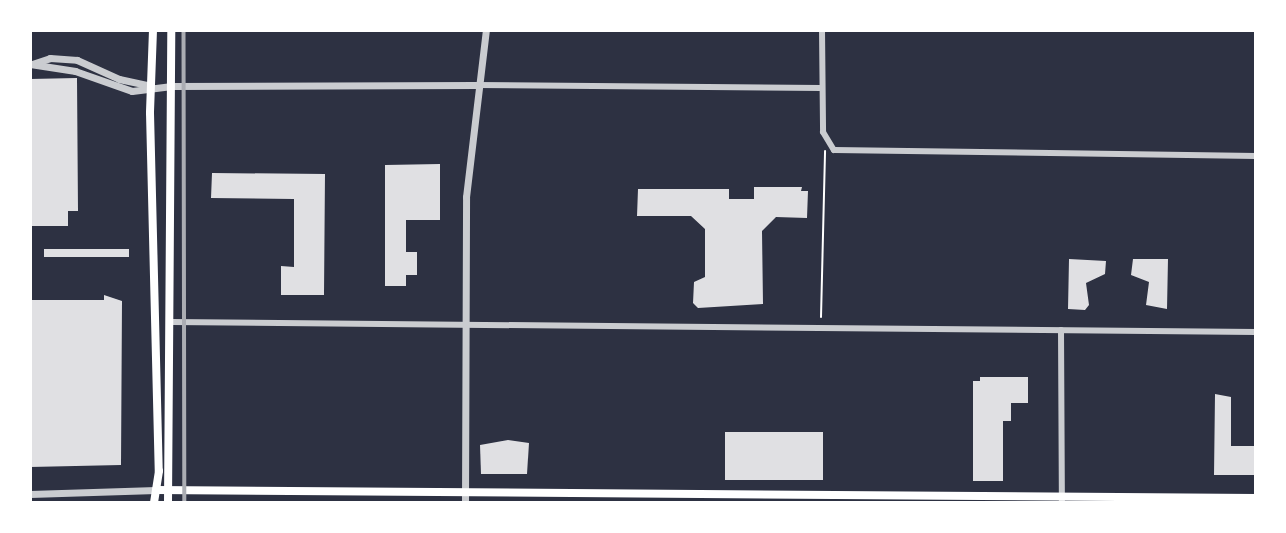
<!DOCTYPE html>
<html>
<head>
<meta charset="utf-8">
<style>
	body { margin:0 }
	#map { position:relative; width:1286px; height:533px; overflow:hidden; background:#2d3142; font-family:"Public Sans",sans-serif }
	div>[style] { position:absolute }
	.building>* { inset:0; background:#e0e0e3; transform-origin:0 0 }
	.path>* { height:2px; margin:-1px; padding:0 1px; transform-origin:1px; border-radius:1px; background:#fff }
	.minor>* { height:6px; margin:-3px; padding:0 3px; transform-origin:3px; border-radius:3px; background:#caccd0 }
	.tertiary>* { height:7px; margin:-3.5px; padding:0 3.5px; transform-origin:3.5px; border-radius:3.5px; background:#caccd0 }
	.secondary>* { height:8px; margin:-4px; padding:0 4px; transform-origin:4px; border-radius:4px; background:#fff }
	.rail>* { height:3.5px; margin:-1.75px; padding:0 1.75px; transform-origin:1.75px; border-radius:1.75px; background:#abadb3 }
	span { translate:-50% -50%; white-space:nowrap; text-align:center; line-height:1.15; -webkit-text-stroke:5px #fff; paint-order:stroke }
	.frame { position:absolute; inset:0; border:32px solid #fff; pointer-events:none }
</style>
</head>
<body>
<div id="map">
	<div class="building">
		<i style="clip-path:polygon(77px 78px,78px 211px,68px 211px,68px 226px,30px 226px,30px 79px)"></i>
		<i style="clip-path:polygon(440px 164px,440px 220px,406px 220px,406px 252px,417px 252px,417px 275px,406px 275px,406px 286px,385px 286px,385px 165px)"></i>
		<i style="clip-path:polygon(212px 173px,325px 174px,324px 295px,281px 295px,281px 266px,294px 267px,294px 199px,211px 198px)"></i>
		<i style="clip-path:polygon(754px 187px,802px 187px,801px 191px,808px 191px,807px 218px,776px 217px,762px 231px,763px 304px,698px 308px,693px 303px,694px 282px,705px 277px,705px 229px,691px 216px,637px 216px,638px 189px,729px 189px,729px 199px,754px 199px)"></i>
		<i style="left:129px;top:249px;width:8px;height:85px;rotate:90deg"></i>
		<i style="clip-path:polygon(1069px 259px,1106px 261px,1105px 274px,1086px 283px,1089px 305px,1085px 310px,1068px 309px)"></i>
		<i style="clip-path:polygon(1133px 259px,1168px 259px,1167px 309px,1146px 305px,1149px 282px,1131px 275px)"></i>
		<i style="clip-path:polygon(104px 295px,122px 301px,121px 465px,30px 467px,30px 300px,104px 300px)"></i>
		<i style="clip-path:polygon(980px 377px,1028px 377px,1028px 403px,1011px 403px,1011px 421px,1003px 421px,1003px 481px,973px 481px,973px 381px,980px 381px)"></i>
		<i style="clip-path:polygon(1215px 394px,1231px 397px,1231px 446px,1256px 446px,1256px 475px,1214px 475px)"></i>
		<i style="left:725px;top:432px;width:98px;height:48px"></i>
		<i style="clip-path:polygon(508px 440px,529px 443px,527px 474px,481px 474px,480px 445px)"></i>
	</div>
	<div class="path">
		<i style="left:821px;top:317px;width:166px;rotate:-88.6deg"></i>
	</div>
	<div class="minor">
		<i style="left:822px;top:30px;width:102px;rotate:89.4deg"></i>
		<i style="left:823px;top:132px;width:21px;rotate:59deg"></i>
		<i style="left:834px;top:150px;width:422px;rotate:0.8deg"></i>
		<i style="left:477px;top:85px;width:344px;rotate:0.5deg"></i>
		<i style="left:172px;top:322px;width:1084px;rotate:0.53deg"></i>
		<i style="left:1061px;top:330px;width:173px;rotate:89.7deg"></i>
	</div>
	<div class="tertiary">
		<i style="left:30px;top:64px;width:46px;rotate:8.8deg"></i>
		<i style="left:75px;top:71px;width:60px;rotate:19.3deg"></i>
		<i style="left:132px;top:91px;width:40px;rotate:-7.1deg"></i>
		<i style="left:172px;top:86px;width:304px;rotate:-0.2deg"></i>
		<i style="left:32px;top:64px;width:19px;rotate:-18deg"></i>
		<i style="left:50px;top:58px;width:27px;rotate:4deg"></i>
		<i style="left:77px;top:60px;width:46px;rotate:24.3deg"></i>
		<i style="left:119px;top:79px;width:33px;rotate:12deg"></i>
		<i style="left:30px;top:494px;width:126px;rotate:-1.8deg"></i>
		<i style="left:465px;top:503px;width:306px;rotate:-89.8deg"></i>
		<i style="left:466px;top:197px;width:168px;rotate:-83.2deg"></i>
	</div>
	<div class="secondary">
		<i style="left:153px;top:30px;width:83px;rotate:92.1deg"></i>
		<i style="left:150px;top:113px;width:358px;rotate:88.6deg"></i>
		<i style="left:159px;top:471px;width:32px;rotate:99deg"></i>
		<i style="left:156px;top:490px;width:1100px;rotate:0.42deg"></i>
		<i style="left:168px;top:503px;width:473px;rotate:-89.6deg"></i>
	</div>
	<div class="rail">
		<i style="left:184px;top:30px;width:473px;rotate:89.9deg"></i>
	</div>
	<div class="frame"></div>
</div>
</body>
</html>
